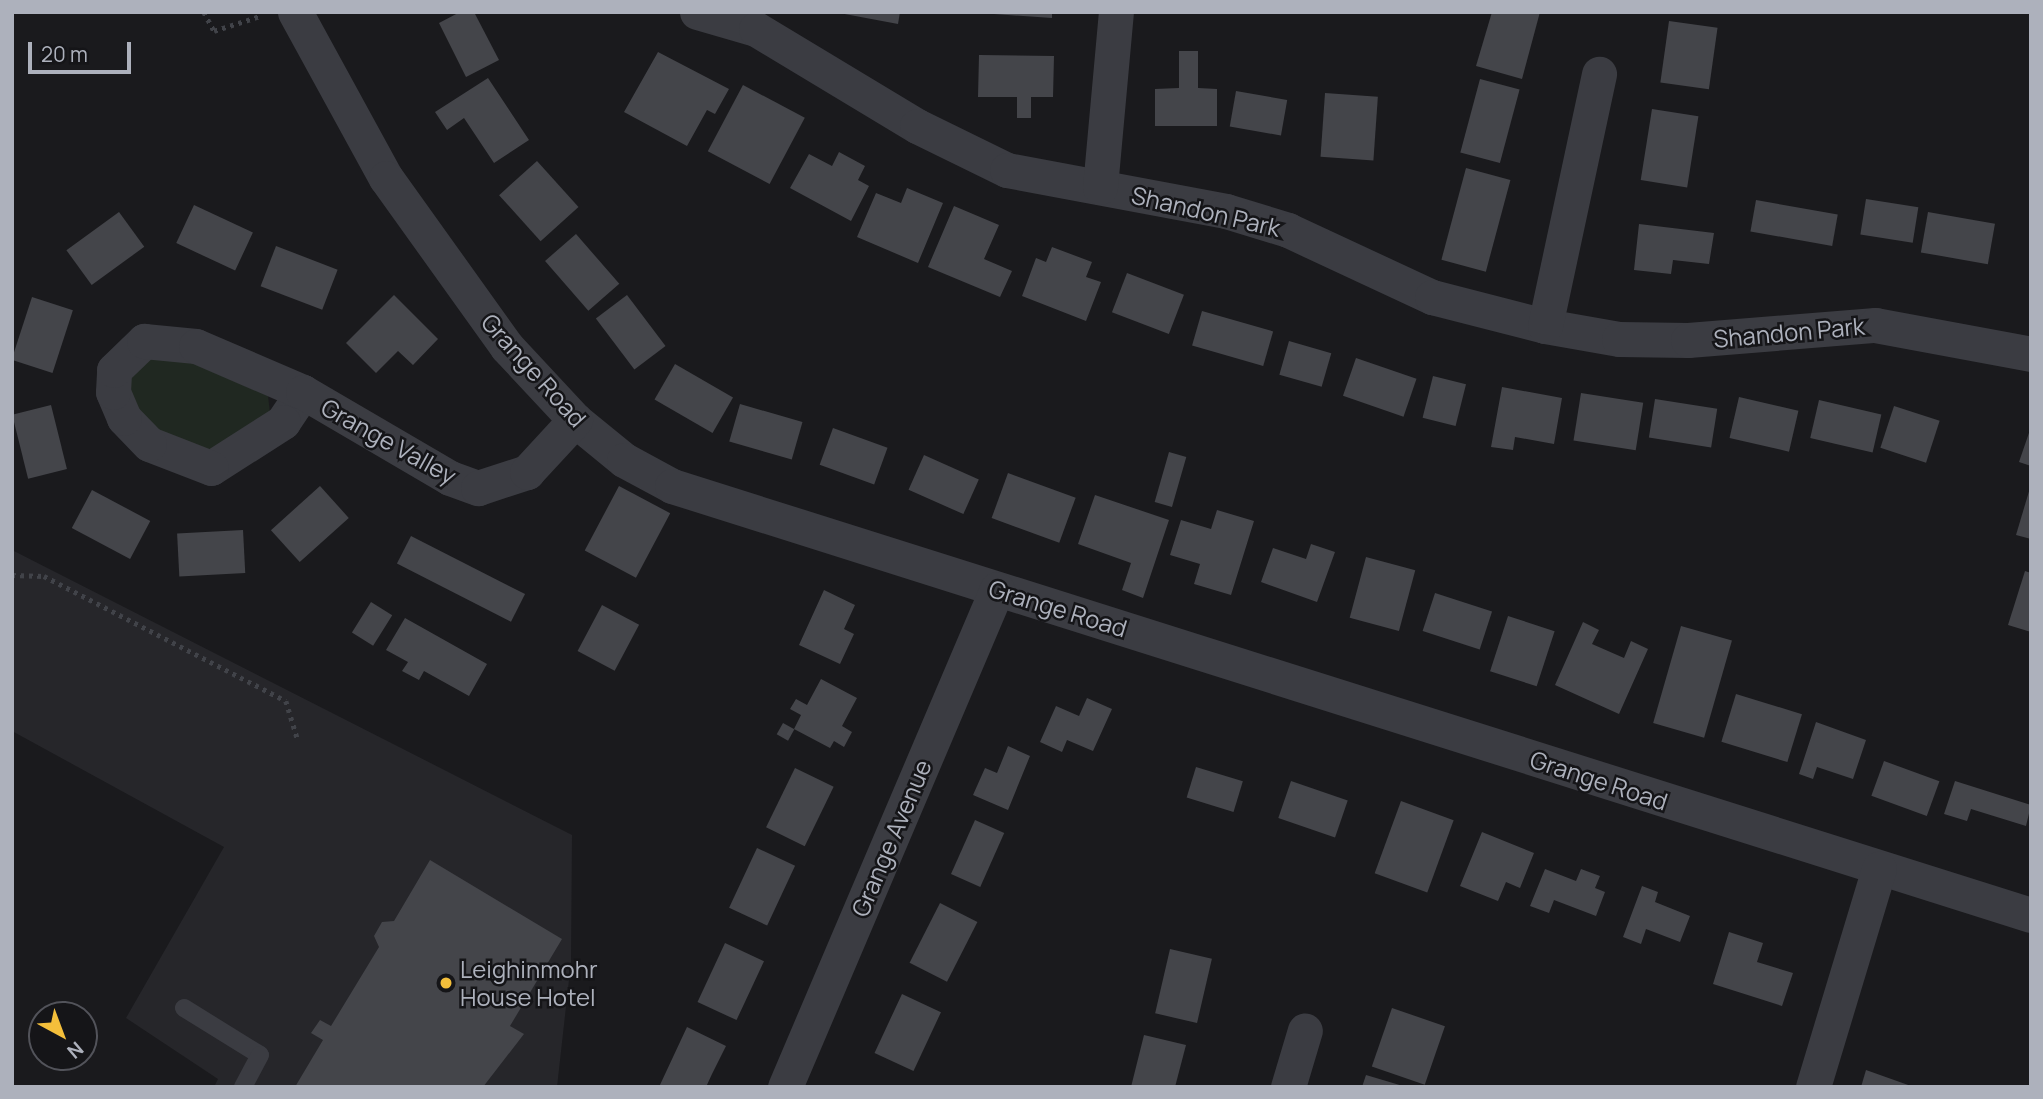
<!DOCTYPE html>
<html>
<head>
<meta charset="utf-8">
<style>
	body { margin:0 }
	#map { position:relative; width:2043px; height:1099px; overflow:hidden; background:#1a1a1d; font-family:Manrope,sans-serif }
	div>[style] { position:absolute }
	.built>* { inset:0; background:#26262a }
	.green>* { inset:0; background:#202821 }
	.building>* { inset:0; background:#44454a; transform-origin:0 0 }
	.path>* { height:4.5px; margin-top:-2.25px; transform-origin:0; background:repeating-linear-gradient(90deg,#414349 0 3.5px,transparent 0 8.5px) }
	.service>* { height:18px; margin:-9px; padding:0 9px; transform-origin:9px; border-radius:9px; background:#3b3c42 }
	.minor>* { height:35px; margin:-17.5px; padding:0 17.5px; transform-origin:17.5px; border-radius:17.5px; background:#3b3c42 }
	.dots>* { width:19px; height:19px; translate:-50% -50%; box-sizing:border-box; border:4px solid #151518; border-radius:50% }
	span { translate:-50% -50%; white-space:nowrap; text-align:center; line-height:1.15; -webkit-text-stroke:5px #151518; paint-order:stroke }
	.street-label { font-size:24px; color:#adb1bc }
	.poi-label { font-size:24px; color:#adb1bc }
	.left { translate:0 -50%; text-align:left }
	.frame { position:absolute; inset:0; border:14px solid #adb1bc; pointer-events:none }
	.north { position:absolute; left:28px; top:1001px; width:70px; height:70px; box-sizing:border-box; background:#151518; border:2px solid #52535a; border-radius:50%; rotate:139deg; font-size:19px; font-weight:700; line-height:28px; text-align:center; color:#adb1bc }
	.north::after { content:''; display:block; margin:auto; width:24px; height:32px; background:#f4bf3b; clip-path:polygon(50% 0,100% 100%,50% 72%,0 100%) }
	.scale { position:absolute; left:28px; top:42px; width:103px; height:32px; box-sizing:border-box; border:4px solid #adb1bc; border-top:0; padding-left:9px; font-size:21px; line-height:24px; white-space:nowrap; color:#adb1bc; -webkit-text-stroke:5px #151518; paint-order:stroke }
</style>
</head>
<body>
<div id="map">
	<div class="built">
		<i style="clip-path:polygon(12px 550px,572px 835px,571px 962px,557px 1087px,214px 1087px,218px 1079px,126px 1018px,224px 847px,12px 731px)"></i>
	</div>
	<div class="green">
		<i style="clip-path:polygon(177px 356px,268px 396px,270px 413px,213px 452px,159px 434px,132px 403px,129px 377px,146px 359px)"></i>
	</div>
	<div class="building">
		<i style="clip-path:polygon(460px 12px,474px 12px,499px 60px,466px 77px,439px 23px)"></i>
		<i style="clip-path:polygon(834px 12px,900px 12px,898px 24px)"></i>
		<i style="clip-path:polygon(994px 12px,1052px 12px,1052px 18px,994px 14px)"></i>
		<i style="clip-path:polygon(1492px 12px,1540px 12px,1522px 79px,1476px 66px)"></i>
		<i style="left:1669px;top:21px;width:49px;height:62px;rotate:8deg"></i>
		<i style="clip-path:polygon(1179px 51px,1198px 51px,1198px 88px,1217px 89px,1217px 126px,1155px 126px,1155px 89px,1179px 88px)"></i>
		<i style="clip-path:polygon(658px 52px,729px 89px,715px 114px,707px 110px,687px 146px,624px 112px)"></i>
		<i style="clip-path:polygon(979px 55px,1054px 56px,1053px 97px,1031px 97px,1031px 118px,1017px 118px,1017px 97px,978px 97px)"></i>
		<i style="clip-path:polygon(488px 78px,529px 140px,494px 163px,464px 118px,447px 130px,435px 112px)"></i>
		<i style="left:1480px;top:79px;width:41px;height:76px;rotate:15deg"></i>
		<i style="left:743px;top:85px;width:70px;height:75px;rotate:28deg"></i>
		<i style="left:1236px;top:91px;width:52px;height:36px;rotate:10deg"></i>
		<i style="left:1325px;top:93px;width:53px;height:64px;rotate:4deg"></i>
		<i style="left:1652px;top:109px;width:47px;height:72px;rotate:9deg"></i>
		<i style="clip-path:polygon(839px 152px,865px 166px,858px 180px,869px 186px,851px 221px,790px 188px,809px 154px,832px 166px)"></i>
		<i style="left:537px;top:161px;width:62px;height:51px;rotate:48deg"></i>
		<i style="left:1466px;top:168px;width:46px;height:95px;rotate:15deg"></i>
		<i style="clip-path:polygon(907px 188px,943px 203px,918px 263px,857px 237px,876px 193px,901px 203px)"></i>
		<i style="left:1866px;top:199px;width:53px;height:36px;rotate:9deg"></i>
		<i style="left:1756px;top:200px;width:83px;height:32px;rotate:10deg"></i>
		<i style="left:194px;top:205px;width:65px;height:42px;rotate:25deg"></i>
		<i style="clip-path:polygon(954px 206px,999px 225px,984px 259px,1012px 271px,1000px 297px,928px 267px)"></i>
		<i style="left:119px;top:212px;width:43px;height:65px;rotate:54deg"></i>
		<i style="left:1928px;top:212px;width:68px;height:41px;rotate:10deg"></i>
		<i style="clip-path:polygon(1639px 224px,1714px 233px,1709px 264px,1673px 260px,1671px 274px,1634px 270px)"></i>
		<i style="left:576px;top:234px;width:66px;height:41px;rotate:49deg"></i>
		<i style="left:276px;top:246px;width:66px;height:43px;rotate:21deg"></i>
		<i style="clip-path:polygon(1052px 247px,1092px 262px,1086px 277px,1101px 282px,1086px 321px,1022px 296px,1036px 258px,1046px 262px)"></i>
		<i style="left:1127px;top:273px;width:61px;height:42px;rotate:21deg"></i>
		<i style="clip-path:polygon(394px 295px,438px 339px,413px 365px,398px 351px,376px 373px,346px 343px)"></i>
		<i style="left:627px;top:295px;width:64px;height:39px;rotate:53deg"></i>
		<i style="left:32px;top:297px;width:43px;height:66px;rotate:18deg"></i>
		<i style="left:1202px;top:311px;width:74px;height:36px;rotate:16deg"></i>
		<i style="left:1289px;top:341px;width:44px;height:35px;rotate:16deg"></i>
		<i style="left:1356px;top:358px;width:64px;height:40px;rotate:19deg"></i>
		<i style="left:675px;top:364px;width:67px;height:41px;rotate:30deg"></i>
		<i style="left:1433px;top:376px;width:34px;height:43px;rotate:14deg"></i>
		<i style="clip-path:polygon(1502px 387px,1562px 398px,1554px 444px,1515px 437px,1513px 450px,1491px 447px)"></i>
		<i style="left:1581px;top:393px;width:63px;height:48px;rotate:9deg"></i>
		<i style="left:1739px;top:397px;width:61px;height:42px;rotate:13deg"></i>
		<i style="left:1655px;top:399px;width:63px;height:39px;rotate:9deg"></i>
		<i style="left:1819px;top:400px;width:64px;height:39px;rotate:13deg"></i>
		<i style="left:740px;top:404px;width:65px;height:39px;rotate:16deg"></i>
		<i style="left:51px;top:405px;width:66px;height:40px;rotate:76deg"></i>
		<i style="left:1894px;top:406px;width:48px;height:44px;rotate:18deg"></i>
		<i style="clip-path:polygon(2031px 427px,2031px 466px,2019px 462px)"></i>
		<i style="left:833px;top:428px;width:58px;height:39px;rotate:20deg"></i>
		<i style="left:1169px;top:452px;width:18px;height:52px;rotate:16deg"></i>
		<i style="left:924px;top:455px;width:60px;height:38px;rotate:24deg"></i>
		<i style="left:1008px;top:473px;width:72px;height:48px;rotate:20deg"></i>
		<i style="left:320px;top:486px;width:43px;height:66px;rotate:48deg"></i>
		<i style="left:619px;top:486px;width:58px;height:73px;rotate:28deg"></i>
		<i style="clip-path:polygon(2030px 488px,2031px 488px,2031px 539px,2016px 535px)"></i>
		<i style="left:92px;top:490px;width:66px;height:43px;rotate:28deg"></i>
		<i style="clip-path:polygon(1095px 495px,1169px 520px,1143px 598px,1122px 590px,1131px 563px,1078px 544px)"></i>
		<i style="clip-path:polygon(1217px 510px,1254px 521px,1231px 595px,1194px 584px,1200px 564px,1170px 555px,1181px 520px,1211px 529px)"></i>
		<i style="left:243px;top:530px;width:43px;height:66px;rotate:87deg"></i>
		<i style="left:411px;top:536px;width:128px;height:31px;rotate:27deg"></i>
		<i style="clip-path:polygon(1311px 544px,1335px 552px,1317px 602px,1261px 582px,1273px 548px,1306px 559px)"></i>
		<i style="left:1366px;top:557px;width:51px;height:63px;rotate:15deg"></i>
		<i style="clip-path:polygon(2025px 571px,2031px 573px,2031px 632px,2008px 625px)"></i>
		<i style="clip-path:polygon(824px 590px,855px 605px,844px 629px,854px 634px,840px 664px,799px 645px)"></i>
		<i style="left:1435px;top:593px;width:60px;height:40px;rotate:18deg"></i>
		<i style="left:371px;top:602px;width:25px;height:36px;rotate:32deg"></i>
		<i style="left:602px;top:605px;width:42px;height:52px;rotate:28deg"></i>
		<i style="left:1508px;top:616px;width:49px;height:58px;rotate:18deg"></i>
		<i style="clip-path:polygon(405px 618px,487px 664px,469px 696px,424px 671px,419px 680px,402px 671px,408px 662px,386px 650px)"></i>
		<i style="clip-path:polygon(1583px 622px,1599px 630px,1592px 644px,1624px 658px,1631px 641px,1648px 649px,1619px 714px,1555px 685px)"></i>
		<i style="left:1681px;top:626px;width:53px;height:101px;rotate:16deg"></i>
		<i style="clip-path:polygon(821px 679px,857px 698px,842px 726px,852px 732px,844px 747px,834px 741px,830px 748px,794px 729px,801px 715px,790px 709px,796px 699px,807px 705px)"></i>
		<i style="left:1736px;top:694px;width:69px;height:50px;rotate:17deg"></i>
		<i style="clip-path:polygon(1087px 698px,1112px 709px,1093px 751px,1067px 740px,1062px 752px,1040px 742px,1056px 706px,1079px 716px)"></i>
		<i style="clip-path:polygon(1816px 722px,1866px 740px,1853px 779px,1817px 767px,1813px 779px,1799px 774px)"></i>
		<i style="left:783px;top:723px;width:13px;height:13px;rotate:29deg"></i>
		<i style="clip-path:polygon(1008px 746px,1030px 756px,1008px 810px,973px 795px,985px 768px,997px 773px)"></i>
		<i style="left:1884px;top:761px;width:59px;height:37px;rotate:20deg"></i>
		<i style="left:1196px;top:767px;width:49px;height:32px;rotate:17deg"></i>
		<i style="left:795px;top:768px;width:43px;height:66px;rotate:26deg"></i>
		<i style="left:1291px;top:781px;width:60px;height:39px;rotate:19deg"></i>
		<i style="clip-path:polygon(1955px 781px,2031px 805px,2026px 826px,1971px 809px,1967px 821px,1944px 814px)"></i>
		<i style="left:1401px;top:801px;width:56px;height:77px;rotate:20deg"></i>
		<i style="left:975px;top:820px;width:32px;height:59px;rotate:24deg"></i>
		<i style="clip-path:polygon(1482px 832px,1534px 853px,1520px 888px,1506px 882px,1498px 901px,1460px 886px)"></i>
		<i style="left:757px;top:848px;width:42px;height:66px;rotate:25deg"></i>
		<i style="clip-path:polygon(430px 860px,562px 939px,510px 1026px,524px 1034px,483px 1087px,295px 1087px,323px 1040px,311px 1033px,320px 1020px,331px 1026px,379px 947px,374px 936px,382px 922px,394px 921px)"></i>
		<i style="clip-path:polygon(1545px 869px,1576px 881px,1581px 869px,1600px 876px,1595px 888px,1605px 892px,1596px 916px,1554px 900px,1549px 913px,1530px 906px)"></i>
		<i style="clip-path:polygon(1642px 886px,1658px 892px,1655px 902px,1690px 916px,1680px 942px,1646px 929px,1641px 944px,1623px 937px)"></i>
		<i style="left:940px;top:903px;width:42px;height:67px;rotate:27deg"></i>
		<i style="clip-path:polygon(1729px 932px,1763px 943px,1757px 962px,1793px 973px,1782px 1006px,1713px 984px)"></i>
		<i style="left:725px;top:943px;width:43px;height:65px;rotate:25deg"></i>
		<i style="left:1170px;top:949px;width:43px;height:66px;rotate:13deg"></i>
		<i style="left:902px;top:994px;width:43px;height:65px;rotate:25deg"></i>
		<i style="left:1392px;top:1008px;width:56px;height:62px;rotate:19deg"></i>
		<i style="clip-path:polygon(687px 1027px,726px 1046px,712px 1074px,706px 1087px,659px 1087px)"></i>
		<i style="clip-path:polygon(1144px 1035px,1186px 1045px,1175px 1087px,1131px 1087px)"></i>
		<i style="clip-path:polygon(1866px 1070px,1911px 1086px,1911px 1087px,1861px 1087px)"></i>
		<i style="clip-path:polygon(1366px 1075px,1403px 1086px,1403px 1087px,1362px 1087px)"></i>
	</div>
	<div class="path">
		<i style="left:204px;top:12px;width:21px;rotate:62deg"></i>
		<i style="left:214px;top:31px;width:48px;rotate:-18.1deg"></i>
		<i style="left:12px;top:575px;width:32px;rotate:2deg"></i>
		<i style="left:44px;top:576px;width:272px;rotate:27.3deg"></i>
		<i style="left:286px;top:701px;width:38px;rotate:73deg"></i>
	</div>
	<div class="service">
		<i style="left:184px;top:1008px;width:89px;rotate:31.7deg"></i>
		<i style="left:260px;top:1055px;width:36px;rotate:118deg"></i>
	</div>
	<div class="minor">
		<i style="left:295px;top:12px;width:189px;rotate:61.3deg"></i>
		<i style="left:386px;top:178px;width:208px;rotate:54.4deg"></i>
		<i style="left:507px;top:347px;width:100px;rotate:47deg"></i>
		<i style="left:575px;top:420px;width:63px;rotate:39.2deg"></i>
		<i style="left:624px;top:460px;width:55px;rotate:28.4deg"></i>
		<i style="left:672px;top:486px;width:1425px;rotate:17.52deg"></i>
		<i style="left:697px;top:12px;width:61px;rotate:16.1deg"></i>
		<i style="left:756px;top:29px;width:188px;rotate:31.1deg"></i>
		<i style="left:917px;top:126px;width:100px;rotate:26.1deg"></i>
		<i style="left:1007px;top:170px;width:223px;rotate:10.6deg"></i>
		<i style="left:1226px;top:211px;width:65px;rotate:17deg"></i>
		<i style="left:1288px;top:230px;width:159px;rotate:25deg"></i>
		<i style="left:1432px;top:297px;width:117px;rotate:14.4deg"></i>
		<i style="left:1545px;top:326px;width:75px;rotate:10deg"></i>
		<i style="left:1619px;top:339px;width:69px;rotate:0.8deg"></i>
		<i style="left:1688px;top:340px;width:188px;rotate:-4.6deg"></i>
		<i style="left:1875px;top:325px;width:159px;rotate:10.5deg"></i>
		<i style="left:1100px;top:187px;width:176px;rotate:-84.8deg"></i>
		<i style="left:1545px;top:326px;width:258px;rotate:-77.9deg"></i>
		<i style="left:303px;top:392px;width:36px;rotate:124deg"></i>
		<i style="left:283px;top:422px;width:85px;rotate:147.4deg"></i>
		<i style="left:211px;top:468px;width:66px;rotate:-158.8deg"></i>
		<i style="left:149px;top:444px;width:36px;rotate:-134deg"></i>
		<i style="left:124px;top:418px;width:28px;rotate:-113deg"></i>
		<i style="left:113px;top:392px;width:22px;rotate:-87deg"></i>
		<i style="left:114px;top:370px;width:42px;rotate:-44deg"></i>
		<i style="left:144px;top:341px;width:52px;rotate:5.5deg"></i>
		<i style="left:196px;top:346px;width:116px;rotate:23.3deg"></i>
		<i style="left:303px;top:392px;width:170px;rotate:30.3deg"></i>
		<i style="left:450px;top:478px;width:30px;rotate:20deg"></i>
		<i style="left:478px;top:488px;width:52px;rotate:-18.1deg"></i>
		<i style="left:527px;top:472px;width:71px;rotate:-47.3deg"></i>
		<i style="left:785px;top:1087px;width:541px;rotate:-66.94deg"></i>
		<i style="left:1288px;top:1087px;width:59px;rotate:-73.4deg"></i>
		<i style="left:1813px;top:1087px;width:228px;rotate:-73.2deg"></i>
	</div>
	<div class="dots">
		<i style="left:446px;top:983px;background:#f4bf3b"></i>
	</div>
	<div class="street-label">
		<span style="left:1206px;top:211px;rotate:13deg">Shandon Park</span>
		<span style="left:1789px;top:332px;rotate:-5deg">Shandon Park</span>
		<span style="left:534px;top:370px;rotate:48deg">Grange Road</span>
		<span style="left:389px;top:441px;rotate:29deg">Grange Valley</span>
		<span style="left:1058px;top:608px;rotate:17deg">Grange Road</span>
		<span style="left:1599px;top:780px;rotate:18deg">Grange Road</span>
		<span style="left:891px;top:838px;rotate:-67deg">Grange Avenue</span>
	</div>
	<div class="poi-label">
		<span class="left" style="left:460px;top:983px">Leighinmohr<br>House Hotel</span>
	</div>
	<div class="frame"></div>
	<div class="north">N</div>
	<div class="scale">20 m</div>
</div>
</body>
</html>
